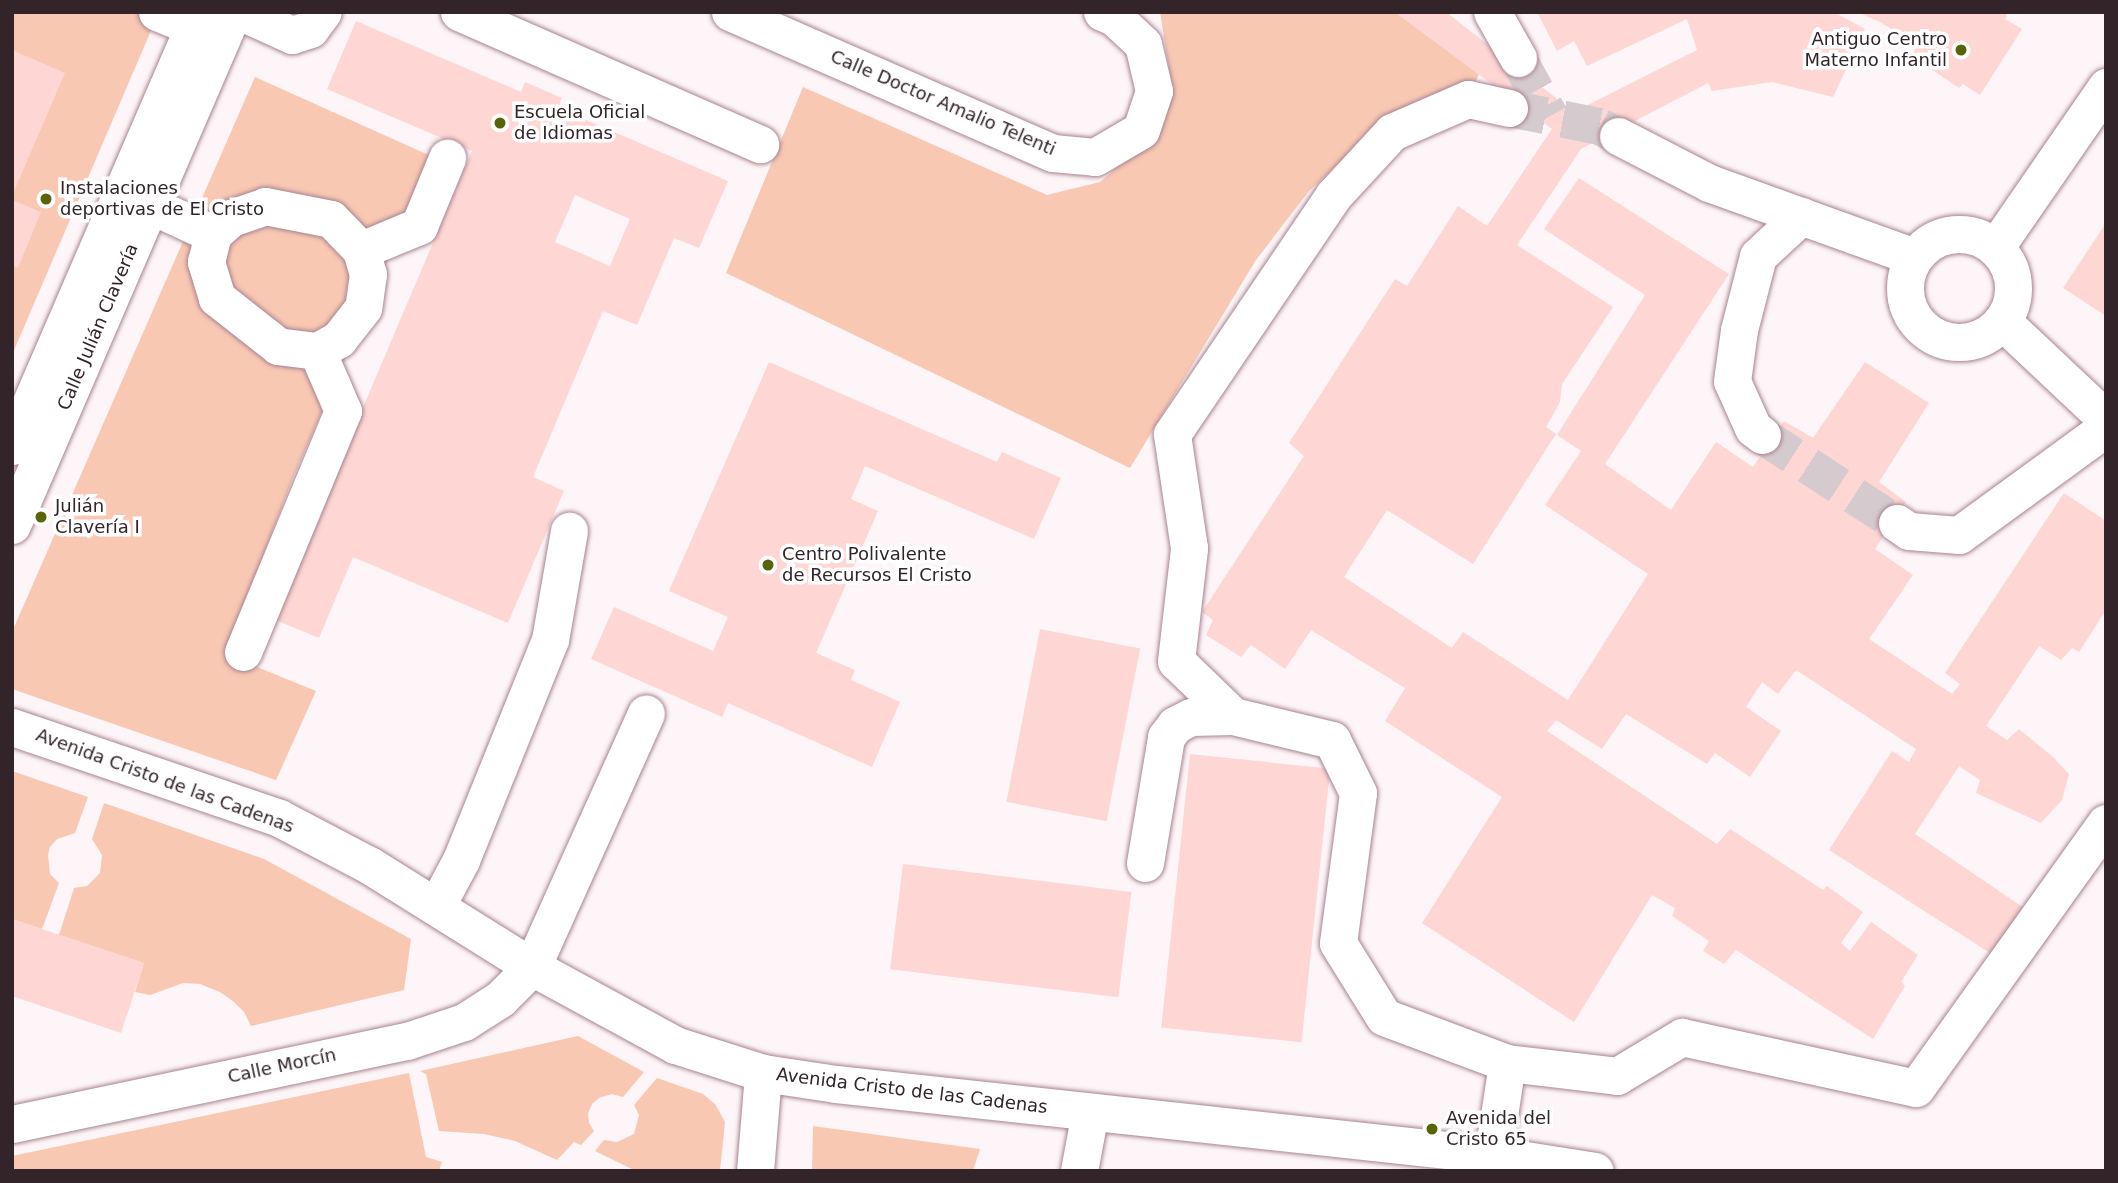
<!DOCTYPE html>
<html>
<head>
<meta charset="utf-8">
<style>
	body { margin:0 }
	#map { position:relative; width:2118px; height:1183px; overflow:hidden; background:#fdf5f7; font-family:"DejaVu Sans",sans-serif }
	div>[style] { position:absolute }
	.green>* { inset:0; background:#f8c8b3 }
	.building>* { inset:0; background:#fed6d4; transform-origin:0 0 }
	.minor-tunnel>* { height:37px; margin-top:-18.5px; transform-origin:0; background:repeating-linear-gradient(90deg,#d5cbce 0 37px,transparent 0 55px) }
	.roads { filter:drop-shadow(0 0 2px #a88390) drop-shadow(0 0 2px #a88390) }
	.minor>* { height:37px; margin:-18.5px; padding:0 18.5px; transform-origin:18.5px; border-radius:18.5px; background:#fff }
	.minor>.ring { margin:-18.5px; padding:0; box-sizing:content-box; background:none; border:37px solid #fff; border-radius:50% }
	.dots>* { width:19px; height:19px; translate:-50% -50%; box-sizing:border-box; border:4px solid #fff; border-radius:50% }
	span { translate:-50% -50%; white-space:nowrap; text-align:center; line-height:1.15; -webkit-text-stroke:7px #fff; paint-order:stroke }
	.poi-label { font-size:18px; color:#33242a }
	.right { translate:-100% -50%; text-align:right }
	.left { translate:0 -50%; text-align:left }
	.street-label { font-size:18px; color:#33242a }
	.frame { position:absolute; inset:0; border:14px solid #33242a; pointer-events:none }
</style>
</head>
<body>
<div id="map">
	<div class="green">
		<i style="clip-path:polygon(12px 12px,159px 12px,12px 355px)"></i>
		<i style="clip-path:polygon(1160px 12px,1395px 12px,1479px 74px,1468px 99px,1365px 139px,1309px 191px,1256px 260px,1130px 468px,726px 273px,803px 87px,1047px 195px,1100px 182px,1143px 145px,1173px 93px)"></i>
		<i style="clip-path:polygon(255px 77px,433px 157px,293px 478px,225px 654px,316px 691px,276px 780px,12px 689px,12px 632px)"></i>
		<i style="clip-path:polygon(12px 771px,88px 797px,75px 833px,57px 839px,50px 847px,48px 855px,50px 874px,59px 883px,42px 929px,12px 919px)"></i>
		<i style="clip-path:polygon(104px 803px,264px 859px,411px 939px,404px 990px,251px 1026px,244px 1012px,234px 1002px,220px 992px,200px 984px,183px 983px,150px 995px,135px 992px,144px 963px,59px 935px,74px 888px,87px 886px,100px 873px,102px 855px,92px 839px)"></i>
		<i style="clip-path:polygon(578px 1036px,644px 1072px,623px 1097px,612px 1094px,599px 1098px,592px 1104px,588px 1114px,589px 1123px,594px 1131px,581px 1145px,574px 1142px,557px 1160px,515px 1141px,484px 1134px,439px 1131px,426px 1074px,420px 1071px)"></i>
		<i style="clip-path:polygon(409px 1073px,426px 1157px,442px 1162px,439px 1171px,12px 1171px,12px 1156px)"></i>
		<i style="clip-path:polygon(657px 1078px,703px 1094px,715px 1104px,725px 1122px,720px 1171px,636px 1171px,595px 1151px,604px 1140px,617px 1142px,634px 1134px,639px 1115px,634px 1105px)"></i>
		<i style="clip-path:polygon(813px 1126px,980px 1149px,973px 1171px,812px 1171px)"></i>
	</div>
	<div class="building">
		<i style="clip-path:polygon(1395px 12px,1446px 12px,1574px 112px,1697px 50px,1687px 19px,1587px 66px,1574px 41px,1557px 51px,1537px 12px,1834px 12px,1865px 29px,1833px 97px,1772px 82px,1712px 91px,1708px 83px,1581px 149px,1517px 245px,1613px 307px,1562px 384px,1560px 402px,1546px 427px,1556px 434px,1473px 564px,1387px 510px,1344px 577px,1452px 648px,1463px 632px,1568px 700px,1648px 574px,1545px 505px,1581px 451px,1557px 435px,1645px 295px,1544px 229px,1579px 178px,1729px 274px,1605px 464px,1671px 510px,1716px 442px,1753px 467px,1784px 421px,1813px 438px,1865px 362px,1929px 403px,1879px 482px,1906px 502px,1875px 549px,1913px 575px,1869px 639px,1952px 694px,1960px 684px,1945px 673px,2064px 493px,2106px 521px,2106px 610px,2079px 652px,2072px 648px,2061px 660px,2039px 646px,1986px 726px,2007px 740px,2019px 729px,2052px 756px,2069px 774px,2062px 800px,2041px 823px,1976px 793px,1980px 780px,1959px 766px,1915px 834px,2024px 908px,1993px 955px,1829px 850px,1892px 751px,1909px 762px,1916px 749px,1796px 670px,1778px 694px,1762px 682px,1746px 707px,1781px 731px,1750px 777px,1715px 753px,1707px 764px,1626px 714px,1602px 749px,1556px 720px,1547px 731px,1717px 844px,1730px 829px,1823px 890px,1827px 886px,1863px 912px,1841px 943px,1850px 951px,1871px 922px,1918px 955px,1901px 982px,1905px 986px,1873px 1039px,1736px 950px,1724px 964px,1703px 951px,1709px 941px,1672px 916px,1675px 908px,1652px 895px,1574px 1022px,1422px 923px,1502px 797px,1385px 721px,1405px 688px,1311px 630px,1285px 669px,1251px 645px,1241px 657px,1206px 635px,1213px 620px,1202px 612px,1304px 456px,1289px 443px,1395px 279px,1407px 286px,1458px 206px,1487px 226px,1552px 129px)"></i>
		<i style="clip-path:polygon(1857px 12px,2008px 12px,2005px 19px,2022px 29px,1980px 95px,1963px 84px,1959px 88px,1912px 56px,1917px 45px,1880px 22px)"></i>
		<i style="clip-path:polygon(evenodd,356px 21px,521px 92px,525px 82px,562px 98px,558px 108px,728px 181px,699px 248px,674px 238px,637px 325px,603px 311px,533px 477px,564px 491px,508px 623px,353px 557px,319px 638px,273px 619px,472px 151px,327px 89px,356px 21px,575px 195px,630px 219px,610px 266px,555px 242px,575px 195px)"></i>
		<i style="clip-path:polygon(12px 50px,65px 73px,12px 196px)"></i>
		<i style="clip-path:polygon(12px 200px,41px 212px,18px 268px,12px 266px)"></i>
		<i style="clip-path:polygon(2106px 223px,2106px 316px,2063px 288px)"></i>
		<i style="clip-path:polygon(769px 362px,997px 462px,1002px 452px,1061px 478px,1034px 539px,865px 466px,851px 499px,878px 511px,816px 653px,855px 670px,851px 680px,900px 702px,872px 767px,728px 703px,722px 717px,591px 659px,614px 607px,713px 651px,728px 617px,669px 591px)"></i>
		<i style="left:1040px;top:629px;width:102px;height:176px;rotate:11deg"></i>
		<i style="left:1190px;top:754px;width:141px;height:275px;rotate:6deg"></i>
		<i style="left:903px;top:864px;width:230px;height:106px;rotate:7deg"></i>
		<i style="clip-path:polygon(12px 919px,144px 963px,121px 1033px,12px 996px)"></i>
	</div>
	<div class="minor-tunnel">
		<i style="left:1518px;top:58px;width:66px;rotate:61.1deg"></i>
		<i style="left:1509px;top:108px;width:93px;rotate:11.2deg"></i>
		<i style="left:1600px;top:126px;width:21px;rotate:29deg"></i>
		<i style="left:1762px;top:435px;width:161px;rotate:33.1deg"></i>
	</div>
	<div class="roads">
		<div class="minor">
			<i style="left:157px;top:12px;width:40px;rotate:22deg"></i>
			<i style="left:241px;top:12px;width:56px;rotate:24.3deg"></i>
			<i style="left:292px;top:35px;width:19px;rotate:-18deg"></i>
			<i style="left:310px;top:29px;width:21px;rotate:-53deg"></i>
			<i style="left:459px;top:12px;width:329px;rotate:23.7deg"></i>
			<i style="left:730px;top:12px;width:352px;rotate:23.6deg"></i>
			<i style="left:1053px;top:153px;width:42px;rotate:5.4deg"></i>
			<i style="left:1095px;top:157px;width:53px;rotate:-30.4deg"></i>
			<i style="left:1141px;top:130px;width:41px;rotate:-71.6deg"></i>
			<i style="left:1154px;top:91px;width:48px;rotate:-103.2deg"></i>
			<i style="left:1143px;top:44px;width:40px;rotate:-137deg"></i>
			<i style="left:1114px;top:17px;width:13px;rotate:-157deg"></i>
			<i style="left:1492px;top:12px;width:53px;rotate:60.5deg"></i>
			<i style="left:1618px;top:136px;width:102px;rotate:27.3deg"></i>
			<i style="left:1709px;top:183px;width:218px;rotate:19.8deg"></i>
			<i style="left:150px;top:205px;width:69px;rotate:24.7deg"></i>
			<i style="left:265px;top:206px;width:67px;rotate:11.1deg"></i>
			<i style="left:331px;top:219px;width:43px;rotate:45.9deg"></i>
			<i style="left:361px;top:250px;width:25px;rotate:74deg"></i>
			<i style="left:368px;top:274px;width:34px;rotate:98deg"></i>
			<i style="left:363px;top:308px;width:39px;rotate:128deg"></i>
			<i style="left:339px;top:339px;width:25px;rotate:151deg"></i>
			<i style="left:317px;top:351px;width:39px;rotate:-173deg"></i>
			<i style="left:278px;top:346px;width:78px;rotate:-141.8deg"></i>
			<i style="left:217px;top:298px;width:38px;rotate:-107deg"></i>
			<i style="left:206px;top:262px;width:29px;rotate:-76deg"></i>
			<i style="left:213px;top:234px;width:24px;rotate:-42deg"></i>
			<i style="left:231px;top:218px;width:36px;rotate:-19deg"></i>
			<i class="ring" style="left:1905px;top:234px;width:71px;height:71px"></i>
			<i style="left:1995px;top:248px;width:196px;rotate:-55.4deg"></i>
			<i style="left:361px;top:250px;width:63px;rotate:-22.5deg"></i>
			<i style="left:419px;top:226px;width:74px;rotate:-67.6deg"></i>
			<i style="left:2002px;top:321px;width:143px;rotate:43.3deg"></i>
			<i style="left:1762px;top:435px;width:11px;rotate:-142deg"></i>
			<i style="left:1753px;top:428px;width:51px;rotate:-114.1deg"></i>
			<i style="left:1732px;top:381px;width:51px;rotate:-82.2deg"></i>
			<i style="left:1739px;top:330px;width:76px;rotate:-75.6deg"></i>
			<i style="left:1758px;top:256px;width:59px;rotate:-42.9deg"></i>
			<i style="left:12px;top:446px;width:473px;rotate:-66.6deg"></i>
			<i style="left:1897px;top:523px;width:14px;rotate:34deg"></i>
			<i style="left:1909px;top:531px;width:50px;rotate:4.6deg"></i>
			<i style="left:1959px;top:535px;width:182px;rotate:-36.1deg"></i>
			<i style="left:12px;top:525px;width:559px;rotate:-66.69deg"></i>
			<i style="left:243px;top:652px;width:261px;rotate:-67.5deg"></i>
			<i style="left:343px;top:411px;width:65px;rotate:-113.4deg"></i>
			<i style="left:12px;top:727px;width:282px;rotate:18.8deg"></i>
			<i style="left:279px;top:818px;width:102px;rotate:27.6deg"></i>
			<i style="left:369px;top:865px;width:192px;rotate:32deg"></i>
			<i style="left:532px;top:967px;width:163px;rotate:28.6deg"></i>
			<i style="left:675px;top:1045px;width:92px;rotate:17.7deg"></i>
			<i style="left:763px;top:1073px;width:74px;rotate:8.6deg"></i>
			<i style="left:836px;top:1084px;width:661px;rotate:6.17deg"></i>
			<i style="left:1493px;top:1155px;width:103px;rotate:8.9deg"></i>
			<i style="left:1145px;top:863px;width:128px;rotate:-80.5deg"></i>
			<i style="left:1166px;top:737px;width:15px;rotate:-53deg"></i>
			<i style="left:1175px;top:725px;width:18px;rotate:-27deg"></i>
			<i style="left:1191px;top:717px;width:42px;rotate:-1.4deg"></i>
			<i style="left:437px;top:905px;width:51px;rotate:-61.9deg"></i>
			<i style="left:461px;top:860px;width:237px;rotate:-68deg"></i>
			<i style="left:550px;top:640px;width:111px;rotate:-80.1deg"></i>
			<i style="left:1507px;top:1063px;width:131px;rotate:-159.5deg"></i>
			<i style="left:1384px;top:1017px;width:87px;rotate:-121.9deg"></i>
			<i style="left:1338px;top:943px;width:151px;rotate:-82.4deg"></i>
			<i style="left:1358px;top:793px;width:59px;rotate:-116.1deg"></i>
			<i style="left:1332px;top:740px;width:102px;rotate:-166.4deg"></i>
			<i style="left:1233px;top:716px;width:79px;rotate:-136deg"></i>
			<i style="left:1176px;top:661px;width:114px;rotate:-83.4deg"></i>
			<i style="left:1189px;top:548px;width:115px;rotate:-98.5deg"></i>
			<i style="left:1172px;top:434px;width:287px;rotate:-55.9deg"></i>
			<i style="left:1333px;top:196px;width:87px;rotate:-47.3deg"></i>
			<i style="left:1392px;top:132px;width:83px;rotate:-23.5deg"></i>
			<i style="left:1468px;top:99px;width:42px;rotate:12.4deg"></i>
			<i style="left:12px;top:1124px;width:404px;rotate:-11.9deg"></i>
			<i style="left:407px;top:1041px;width:60px;rotate:-18.4deg"></i>
			<i style="left:464px;top:1022px;width:43px;rotate:-32.6deg"></i>
			<i style="left:500px;top:999px;width:45px;rotate:-45deg"></i>
			<i style="left:532px;top:967px;width:278px;rotate:-65.8deg"></i>
			<i style="left:1493px;top:1155px;width:93px;rotate:-81.3deg"></i>
			<i style="left:1507px;top:1063px;width:111px;rotate:6.7deg"></i>
			<i style="left:1617px;top:1076px;width:76px;rotate:-31deg"></i>
			<i style="left:1682px;top:1037px;width:239px;rotate:12.3deg"></i>
			<i style="left:1916px;top:1088px;width:326px;rotate:-54.4deg"></i>
			<i style="left:755px;top:1171px;width:98px;rotate:-85.3deg"></i>
			<i style="left:1079px;top:1171px;width:60px;rotate:-79.4deg"></i>
		</div>
	</div>
	<div class="dots">
		<i style="left:1961px;top:50px;background:#586406"></i>
		<i style="left:500px;top:123px;background:#586406"></i>
		<i style="left:46px;top:199px;background:#586406"></i>
		<i style="left:41px;top:517px;background:#586406"></i>
		<i style="left:768px;top:565px;background:#586406"></i>
		<i style="left:1432px;top:1129px;background:#586406"></i>
	</div>
	<div class="poi-label">
		<span class="right" style="left:1947px;top:50px">Antiguo Centro<br>Materno Infantil</span>
		<span class="left" style="left:514px;top:123px">Escuela Oficial<br>de Idiomas</span>
		<span class="left" style="left:60px;top:199px">Instalaciones<br>deportivas de El Cristo</span>
		<span class="left" style="left:55px;top:517px">Julián<br>Clavería I</span>
		<span class="left" style="left:782px;top:565px">Centro Polivalente<br>de Recursos El Cristo</span>
		<span class="left" style="left:1446px;top:1129px">Avenida del<br>Cristo 65</span>
	</div>
	<div class="street-label">
		<span style="left:943px;top:103px;rotate:23deg">Calle Doctor Amalio Telenti</span>
		<span style="left:98px;top:327px;rotate:-67deg">Calle Julián Clavería</span>
		<span style="left:165px;top:781px;rotate:20deg">Avenida Cristo de las Cadenas</span>
		<span style="left:282px;top:1066px;rotate:-12deg">Calle Morcín</span>
		<span style="left:912px;top:1091px;rotate:7deg">Avenida Cristo de las Cadenas</span>
	</div>
	<div class="frame"></div>
</div>
</body>
</html>
